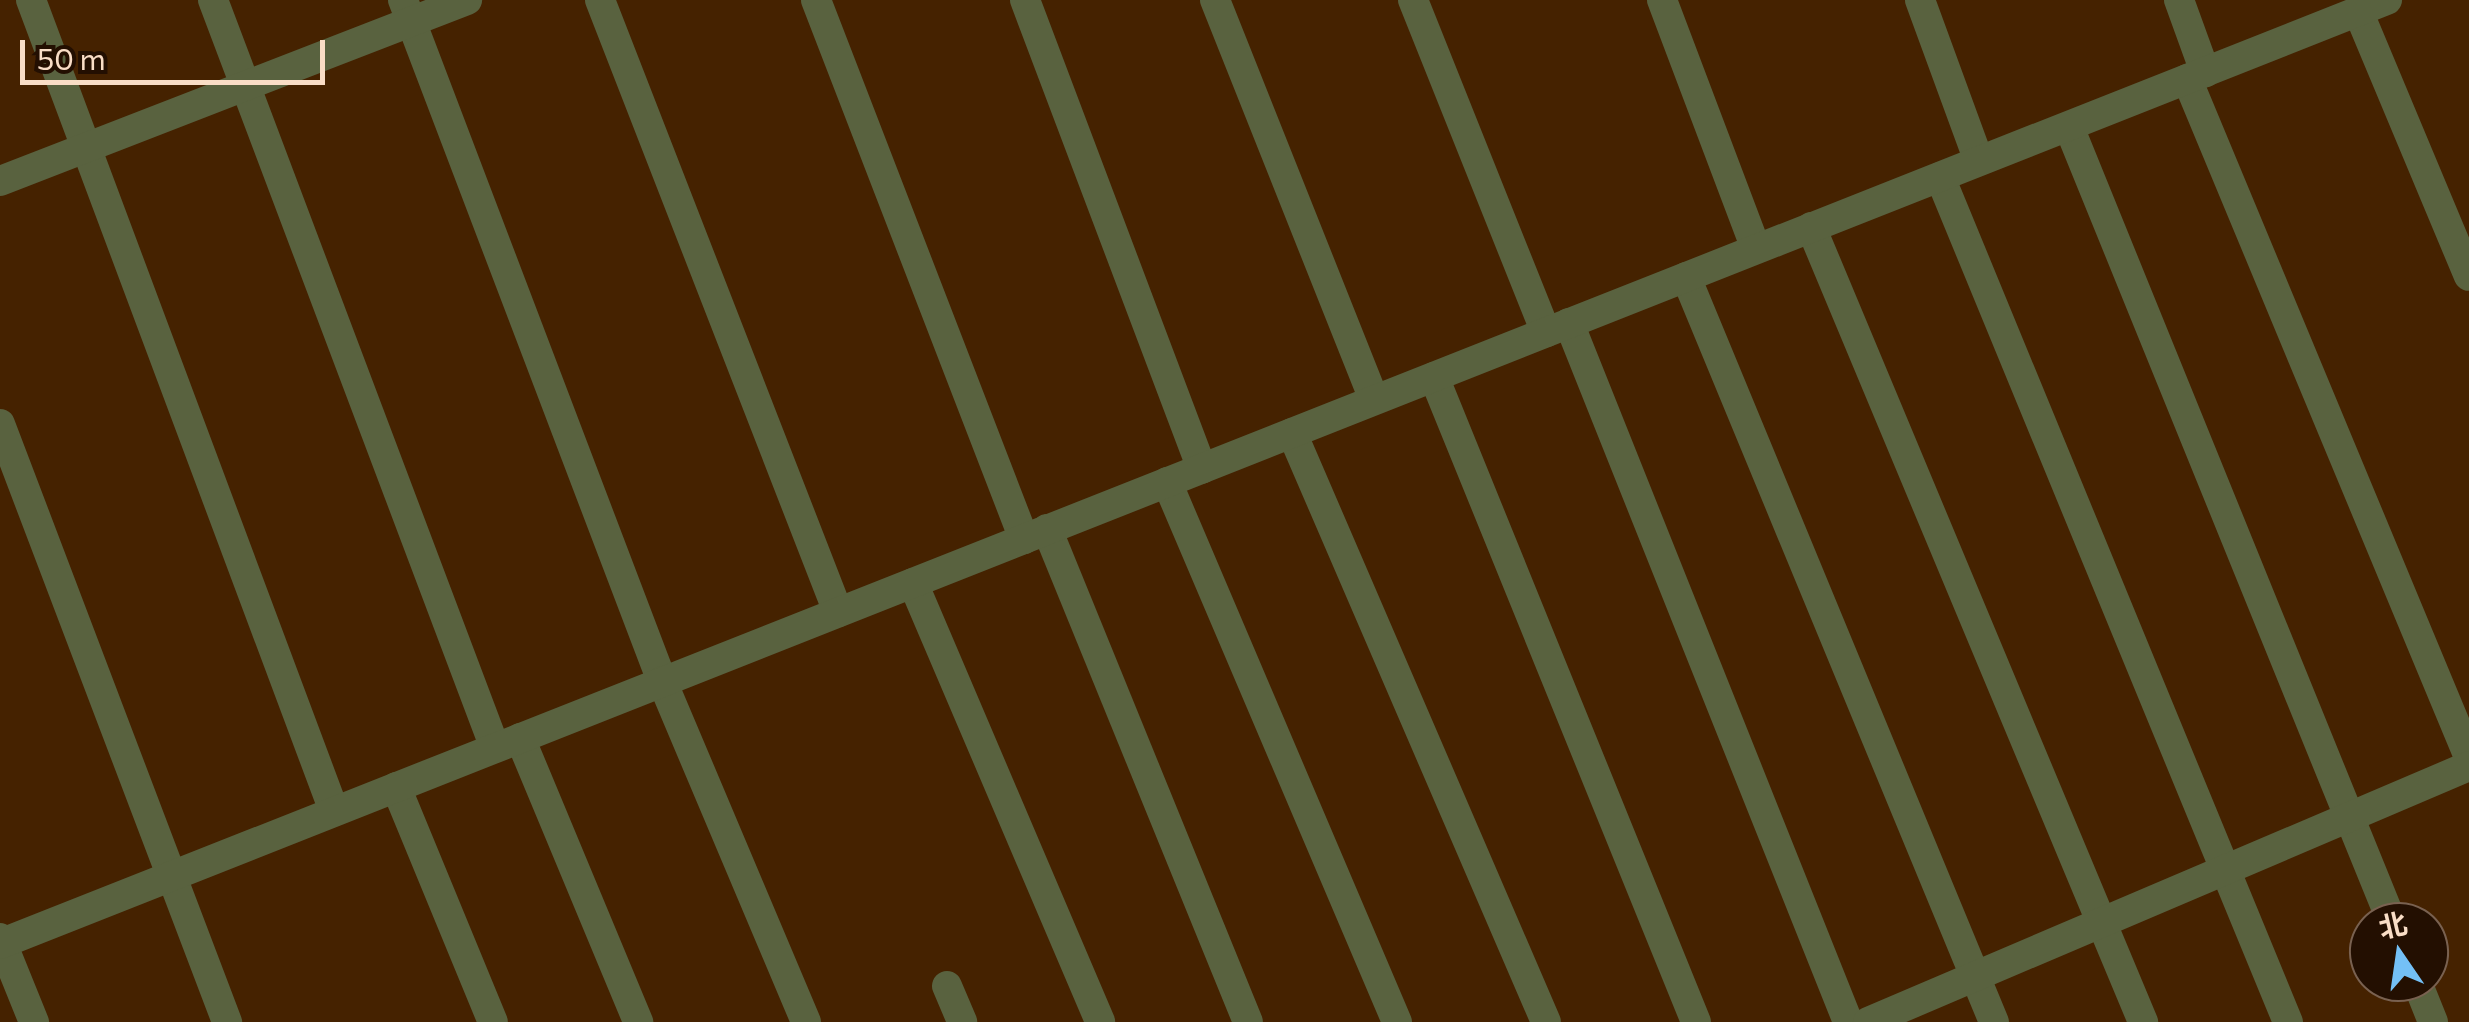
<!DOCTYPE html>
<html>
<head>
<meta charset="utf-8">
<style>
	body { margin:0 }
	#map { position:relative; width:2469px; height:1022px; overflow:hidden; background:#452200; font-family:Commissioner,"Noto Sans SC",sans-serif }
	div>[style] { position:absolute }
	.street>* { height:30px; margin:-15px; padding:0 15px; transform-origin:15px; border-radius:15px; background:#59623f }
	span { translate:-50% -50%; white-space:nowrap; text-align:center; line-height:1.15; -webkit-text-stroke:10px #230f01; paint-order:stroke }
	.north { position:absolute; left:2349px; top:902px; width:100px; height:100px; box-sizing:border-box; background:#230f01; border:2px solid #796150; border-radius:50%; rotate:347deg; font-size:28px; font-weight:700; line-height:40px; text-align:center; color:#f9ddc6 }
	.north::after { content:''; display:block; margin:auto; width:35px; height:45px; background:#74c0f6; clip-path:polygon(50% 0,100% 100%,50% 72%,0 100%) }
	.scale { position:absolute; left:20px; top:40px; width:305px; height:45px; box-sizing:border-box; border:5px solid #f9ddc6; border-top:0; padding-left:12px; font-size:30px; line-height:35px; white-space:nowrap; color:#f9ddc6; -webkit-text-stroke:8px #230f01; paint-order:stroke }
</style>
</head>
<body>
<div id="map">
	<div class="street">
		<i style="left:31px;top:0;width:866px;rotate:69.51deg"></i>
		<i style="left:213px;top:0;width:799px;rotate:69.34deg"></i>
		<i style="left:403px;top:0;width:729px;rotate:69.18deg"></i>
		<i style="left:662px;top:681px;width:370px;rotate:67.1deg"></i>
		<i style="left:600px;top:0;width:657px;rotate:68.75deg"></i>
		<i style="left:816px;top:0;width:578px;rotate:68.9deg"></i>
		<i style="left:1025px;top:0;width:501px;rotate:69.32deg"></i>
		<i style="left:1215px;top:0;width:430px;rotate:68.3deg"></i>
		<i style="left:1413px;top:0;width:358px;rotate:68.2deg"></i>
		<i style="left:1662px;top:0;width:266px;rotate:69.3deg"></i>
		<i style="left:1920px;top:0;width:171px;rotate:69.9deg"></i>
		<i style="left:2179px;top:0;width:77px;rotate:70.1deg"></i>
		<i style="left:2358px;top:11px;width:287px;rotate:67.3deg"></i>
		<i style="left:2187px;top:79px;width:734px;rotate:67.42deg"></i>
		<i style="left:2069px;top:127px;width:858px;rotate:67.89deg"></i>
		<i style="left:1940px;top:177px;width:914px;rotate:67.62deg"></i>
		<i style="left:0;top:181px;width:501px;rotate:-21.19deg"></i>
		<i style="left:1811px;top:227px;width:862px;rotate:67.33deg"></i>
		<i style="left:1686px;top:277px;width:806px;rotate:67.54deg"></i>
		<i style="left:1569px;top:323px;width:753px;rotate:68.24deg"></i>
		<i style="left:1434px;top:377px;width:696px;rotate:67.89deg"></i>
		<i style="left:0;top:424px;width:640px;rotate:69.21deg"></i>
		<i style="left:1292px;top:433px;width:641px;rotate:66.67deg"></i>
		<i style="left:1167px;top:482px;width:587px;rotate:66.93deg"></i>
		<i style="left:1047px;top:529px;width:532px;rotate:67.82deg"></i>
		<i style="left:913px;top:583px;width:477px;rotate:66.9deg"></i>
		<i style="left:520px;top:738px;width:308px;rotate:67.4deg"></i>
		<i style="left:396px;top:787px;width:254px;rotate:67.6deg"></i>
		<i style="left:0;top:938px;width:91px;rotate:68deg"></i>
		<i style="left:0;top:944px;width:2567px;rotate:-21.58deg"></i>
		<i style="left:2417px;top:982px;width:43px;rotate:68.2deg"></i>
		<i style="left:947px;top:986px;width:39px;rotate:67deg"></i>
		<i style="left:1868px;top:1022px;width:653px;rotate:-23.07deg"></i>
	</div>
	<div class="north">北</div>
	<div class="scale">50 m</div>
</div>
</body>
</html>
